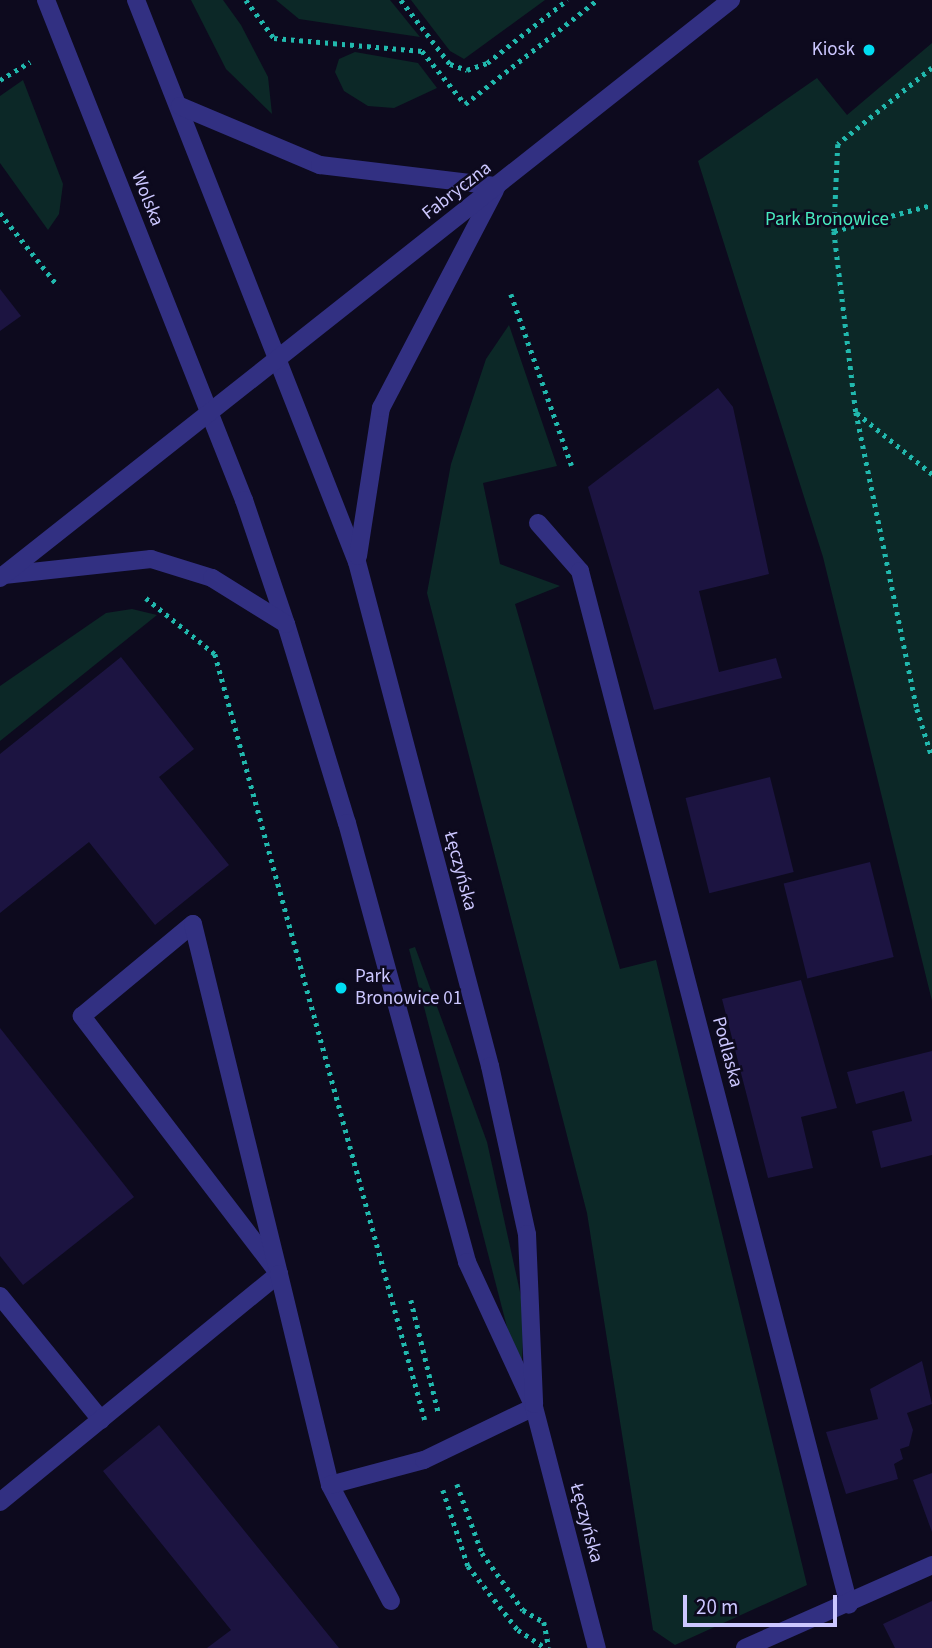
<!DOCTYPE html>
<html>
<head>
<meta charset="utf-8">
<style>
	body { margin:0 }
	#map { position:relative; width:932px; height:1648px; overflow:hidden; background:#0d0a1e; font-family:"Source Sans 3",sans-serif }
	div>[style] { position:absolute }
	.green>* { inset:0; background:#0c2827 }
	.building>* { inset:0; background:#1c1441; transform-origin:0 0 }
	.path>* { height:4.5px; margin-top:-2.25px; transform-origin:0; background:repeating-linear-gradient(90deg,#21b8ad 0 3.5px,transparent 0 8.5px) }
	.service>* { height:18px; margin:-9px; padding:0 9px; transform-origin:9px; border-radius:9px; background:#323082 }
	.minor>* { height:18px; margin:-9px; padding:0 9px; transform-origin:9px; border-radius:9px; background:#323082 }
	.tertiary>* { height:18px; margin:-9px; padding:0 9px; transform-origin:9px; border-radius:9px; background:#323082 }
	.dots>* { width:19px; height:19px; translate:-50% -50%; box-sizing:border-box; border:4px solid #0d0a1e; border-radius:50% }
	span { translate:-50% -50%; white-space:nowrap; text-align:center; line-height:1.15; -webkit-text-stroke:5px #0d0a1e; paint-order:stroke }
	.poi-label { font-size:19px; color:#ccc7ff }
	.right { translate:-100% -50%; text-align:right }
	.left { translate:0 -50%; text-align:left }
	.street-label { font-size:19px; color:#ccc7ff }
	.park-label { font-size:19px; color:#48eabf }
	.scale { position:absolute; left:683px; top:1595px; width:154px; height:32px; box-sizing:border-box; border:4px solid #ccc7ff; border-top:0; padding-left:9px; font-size:21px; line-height:24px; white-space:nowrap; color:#ccc7ff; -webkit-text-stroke:5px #0d0a1e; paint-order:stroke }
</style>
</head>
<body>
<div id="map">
	<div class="green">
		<i style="clip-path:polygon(191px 0,223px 0,241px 25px,268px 77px,272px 114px,226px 69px)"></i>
		<i style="clip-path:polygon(276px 0,390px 0,420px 37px,299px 19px)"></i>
		<i style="clip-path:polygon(411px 0,545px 0,464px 59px,450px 51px)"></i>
		<i style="clip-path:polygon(932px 43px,932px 1001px,823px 557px,698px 161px,817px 78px,847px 115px)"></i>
		<i style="clip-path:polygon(355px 52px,418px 63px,437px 88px,394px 108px,368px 106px,344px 91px,335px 72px,339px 59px)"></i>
		<i style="clip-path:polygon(23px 80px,63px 184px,59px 214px,48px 230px,0 163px,0 96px)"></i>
		<i style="clip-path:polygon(509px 325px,557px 466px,483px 483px,500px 564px,560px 586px,515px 604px,620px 969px,656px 960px,807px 1585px,675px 1645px,653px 1630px,587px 1213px,427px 593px,451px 464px,486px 359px)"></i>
		<i style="clip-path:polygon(132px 609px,157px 615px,0 741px,0 686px,106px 613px)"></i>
		<i style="clip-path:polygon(415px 947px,487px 1142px,524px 1310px,522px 1362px,508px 1331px,409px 949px)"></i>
	</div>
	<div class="building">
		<i style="clip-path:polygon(0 289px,21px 316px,0 331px)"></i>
		<i style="clip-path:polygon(718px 388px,733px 407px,769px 574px,699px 591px,719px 672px,776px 658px,782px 678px,654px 710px,588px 487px)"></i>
		<i style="clip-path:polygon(121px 657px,194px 749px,159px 777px,229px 865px,155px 925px,89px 842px,0 913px,0 754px)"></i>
		<i style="left:770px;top:777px;width:98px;height:87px;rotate:76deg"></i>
		<i style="left:870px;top:862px;width:98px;height:89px;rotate:76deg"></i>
		<i style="clip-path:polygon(801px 980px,837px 1108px,801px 1117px,813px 1168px,768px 1178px,722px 999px)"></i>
		<i style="clip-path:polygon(0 1028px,134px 1197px,23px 1285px,0 1256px)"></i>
		<i style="clip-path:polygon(932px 1051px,932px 1155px,881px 1168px,872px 1131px,912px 1121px,904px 1091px,856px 1104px,847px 1072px)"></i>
		<i style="clip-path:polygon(922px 1361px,932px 1404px,907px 1413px,913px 1430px,909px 1446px,900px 1449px,903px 1459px,894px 1464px,898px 1479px,846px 1494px,826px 1432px,878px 1419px,870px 1389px)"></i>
		<i style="clip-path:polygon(159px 1425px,339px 1648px,207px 1648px,231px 1630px,103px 1471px)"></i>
		<i style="clip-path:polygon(932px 1473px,932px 1532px,913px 1480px)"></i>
		<i style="clip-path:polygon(932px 1601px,932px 1648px,895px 1648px,883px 1624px)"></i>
	</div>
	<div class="path">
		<i style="left:246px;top:0;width:47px;rotate:53.6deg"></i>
		<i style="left:274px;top:38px;width:149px;rotate:5deg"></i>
		<i style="left:422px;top:51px;width:68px;rotate:50.9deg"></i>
		<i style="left:465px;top:104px;width:168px;rotate:-38.2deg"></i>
		<i style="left:401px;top:0;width:81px;rotate:52.6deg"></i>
		<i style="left:450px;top:64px;width:18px;rotate:19deg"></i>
		<i style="left:467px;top:70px;width:21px;rotate:-19deg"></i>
		<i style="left:487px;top:63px;width:102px;rotate:-38.2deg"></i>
		<i style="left:932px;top:68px;width:121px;rotate:141deg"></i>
		<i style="left:838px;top:144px;width:87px;rotate:92.6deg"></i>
		<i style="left:834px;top:231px;width:182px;rotate:83.1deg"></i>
		<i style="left:856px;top:412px;width:303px;rotate:78.4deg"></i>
		<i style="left:917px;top:709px;width:50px;rotate:72.6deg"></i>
		<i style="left:0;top:80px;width:35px;rotate:-31deg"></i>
		<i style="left:0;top:213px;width:93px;rotate:51.5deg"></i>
		<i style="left:834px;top:231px;width:101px;rotate:-14.9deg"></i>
		<i style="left:511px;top:294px;width:182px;rotate:70.5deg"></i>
		<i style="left:857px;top:413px;width:97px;rotate:39.1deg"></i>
		<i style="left:146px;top:598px;width:89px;rotate:39.1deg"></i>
		<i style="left:215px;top:654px;width:794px;rotate:74.67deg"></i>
		<i style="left:411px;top:1300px;width:118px;rotate:76.3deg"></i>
		<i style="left:457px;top:1484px;width:73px;rotate:70.1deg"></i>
		<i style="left:482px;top:1553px;width:70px;rotate:54.3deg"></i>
		<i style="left:523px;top:1610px;width:24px;rotate:30deg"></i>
		<i style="left:544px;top:1622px;width:26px;rotate:79deg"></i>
		<i style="left:443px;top:1490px;width:80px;rotate:71.8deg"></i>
		<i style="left:468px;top:1566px;width:81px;rotate:52deg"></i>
		<i style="left:518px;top:1630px;width:33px;rotate:33deg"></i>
	</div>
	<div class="service">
		<i style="left:0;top:1296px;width:160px;rotate:50.8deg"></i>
		<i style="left:330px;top:1485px;width:131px;rotate:62.3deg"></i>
		<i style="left:0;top:1502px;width:360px;rotate:-39.3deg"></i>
		<i style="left:279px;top:1274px;width:325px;rotate:-127.4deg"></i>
		<i style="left:82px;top:1016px;width:144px;rotate:-39.7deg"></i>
		<i style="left:193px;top:924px;width:360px;rotate:76.2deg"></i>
		<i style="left:279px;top:1274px;width:217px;rotate:76.4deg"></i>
		<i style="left:330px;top:1485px;width:97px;rotate:-14.9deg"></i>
		<i style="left:424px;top:1460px;width:122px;rotate:-25.7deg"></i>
	</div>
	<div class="minor">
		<i style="left:538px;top:523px;width:64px;rotate:48.8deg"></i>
		<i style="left:580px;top:571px;width:1068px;rotate:75.42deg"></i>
		<i style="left:745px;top:1648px;width:205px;rotate:-23.9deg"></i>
	</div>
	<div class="tertiary">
		<i style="left:46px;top:0;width:538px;rotate:68.4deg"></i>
		<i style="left:244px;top:500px;width:131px;rotate:71.3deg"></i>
		<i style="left:286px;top:624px;width:208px;rotate:73deg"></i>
		<i style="left:347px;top:823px;width:455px;rotate:74.7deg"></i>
		<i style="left:467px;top:1262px;width:160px;rotate:65.2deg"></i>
		<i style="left:534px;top:1407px;width:249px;rotate:75.4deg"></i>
		<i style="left:136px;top:0;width:604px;rotate:68.53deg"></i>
		<i style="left:357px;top:562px;width:521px;rotate:75.22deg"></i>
		<i style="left:490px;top:1066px;width:172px;rotate:77.6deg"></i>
		<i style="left:527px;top:1234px;width:170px;rotate:87.6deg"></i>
		<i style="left:180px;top:106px;width:152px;rotate:22.9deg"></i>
		<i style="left:320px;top:165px;width:178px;rotate:6.8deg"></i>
		<i style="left:358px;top:556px;width:150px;rotate:-81.2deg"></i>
		<i style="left:381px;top:408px;width:246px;rotate:-62.4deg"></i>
		<i style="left:4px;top:575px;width:148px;rotate:-6.2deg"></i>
		<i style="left:151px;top:559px;width:64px;rotate:17.3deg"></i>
		<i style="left:212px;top:578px;width:87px;rotate:31.9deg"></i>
		<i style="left:0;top:578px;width:932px;rotate:-38.33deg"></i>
	</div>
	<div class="dots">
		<i style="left:869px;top:50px;background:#00ddf2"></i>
		<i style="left:341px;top:988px;background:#00ddf2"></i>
	</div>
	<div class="poi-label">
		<span class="right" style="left:855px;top:50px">Kiosk</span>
		<span class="left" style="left:355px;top:988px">Park<br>Bronowice 01</span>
	</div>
	<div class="street-label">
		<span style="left:457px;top:191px;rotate:-38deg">Fabryczna</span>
		<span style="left:147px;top:199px;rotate:68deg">Wolska</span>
		<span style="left:460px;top:871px;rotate:75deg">Łęczyńska</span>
		<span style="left:727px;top:1052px;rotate:75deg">Podlaska</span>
		<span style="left:586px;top:1523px;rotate:75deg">Łęczyńska</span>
	</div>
	<div class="park-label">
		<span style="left:827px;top:220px">Park Bronowice</span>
	</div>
	<div class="scale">20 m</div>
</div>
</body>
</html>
